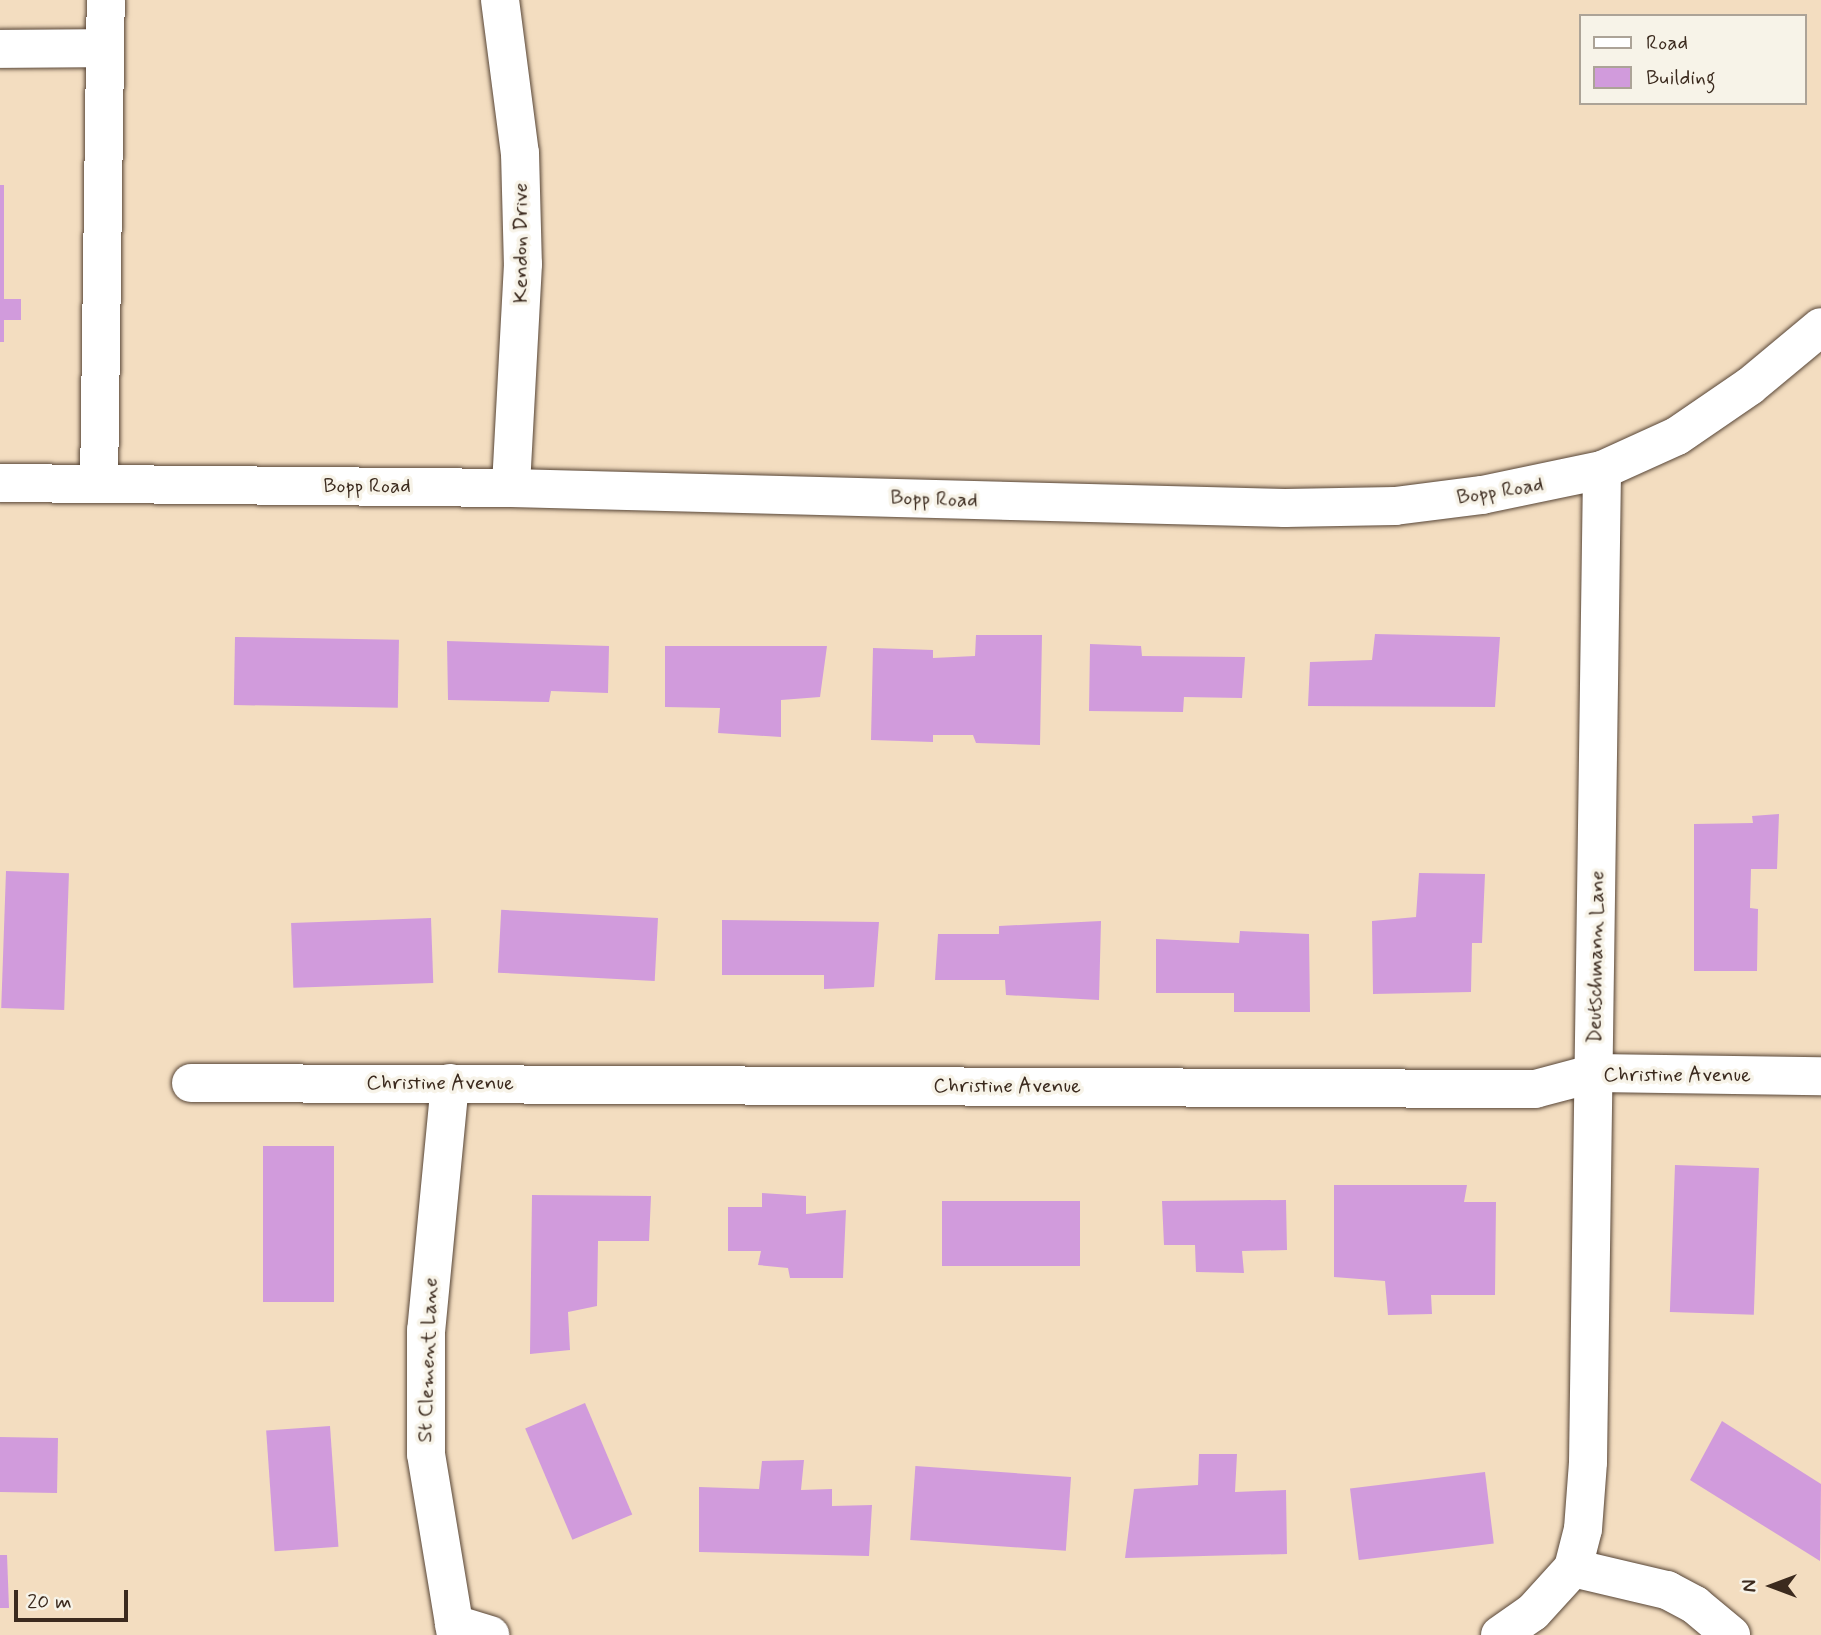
<!DOCTYPE html>
<html>
<head>
<meta charset="utf-8">
<style>
	body { margin:0 }
	#map { position:relative; width:1821px; height:1635px; overflow:hidden; background:#f3ddc0; font-family:Mynerve,sans-serif }
	div>[style] { position:absolute }
	.building>* { inset:0; background:#d19bdc; transform-origin:0 0 }
	.roads { filter:drop-shadow(0 0 2px #574536) drop-shadow(0 0 2px #574536) }
	.minor>* { height:38px; margin:-19px; padding:0 19px; transform-origin:19px; border-radius:19px; background:#fff }
	span { translate:-50% -50%; white-space:nowrap; text-align:center; line-height:1.15; -webkit-text-stroke:7px #f7f3e8; paint-order:stroke }
	.street-label { font-size:21px; color:#3b2a1e }
	.legend { position:absolute; left:1579px; top:14px; width:228px; height:91px; box-sizing:border-box; background:#f7f3e8; border:2px solid #aca397; margin:0; padding:9px 12px; list-style:none; font-size:21px; color:#3b2a1e }
	.legend li { display:flex; align-items:center; gap:14px; height:35px }
	.legend b { width:35px; border:2px solid #aca397 }
	.north { position:absolute; left:1737px; top:1551px; width:70px; height:70px; -webkit-text-stroke:5px #f7f3e8; paint-order:stroke; rotate:270deg; font-size:19px; font-weight:700; line-height:28px; text-align:center; color:#3b2a1e }
	.north::after { content:''; display:block; margin:auto; width:24px; height:32px; background:#3b2a1e; clip-path:polygon(50% 0,100% 100%,50% 72%,0 100%) }
	.scale { position:absolute; left:14px; top:1590px; width:114px; height:32px; box-sizing:border-box; border:4px solid #3b2a1e; border-top:0; padding-left:9px; font-size:21px; line-height:24px; white-space:nowrap; color:#3b2a1e; -webkit-text-stroke:5px #f7f3e8; paint-order:stroke }
</style>
</head>
<body>
<div id="map">
	<div class="building">
		<i style="clip-path:polygon(0 185px,4px 185px,4px 299px,21px 299px,21px 320px,4px 320px,4px 342px,0 342px)"></i>
		<i style="clip-path:polygon(1375px 634px,1500px 637px,1495px 707px,1308px 706px,1310px 662px,1372px 660px)"></i>
		<i style="clip-path:polygon(976px 635px,1042px 635px,1040px 745px,976px 743px,973px 735px,933px 735px,933px 742px,871px 740px,873px 648px,933px 650px,933px 658px,975px 656px)"></i>
		<i style="left:235px;top:637px;width:164px;height:68px;rotate:1deg"></i>
		<i style="clip-path:polygon(447px 641px,609px 646px,608px 693px,551px 691px,549px 702px,448px 700px)"></i>
		<i style="clip-path:polygon(1090px 644px,1141px 646px,1142px 656px,1245px 657px,1242px 698px,1184px 697px,1183px 712px,1089px 711px)"></i>
		<i style="clip-path:polygon(665px 646px,827px 646px,820px 697px,781px 700px,781px 737px,718px 733px,720px 708px,665px 707px)"></i>
		<i style="clip-path:polygon(1779px 814px,1777px 869px,1751px 869px,1750px 908px,1758px 909px,1757px 971px,1694px 971px,1694px 824px,1753px 823px,1752px 816px)"></i>
		<i style="left:6px;top:871px;width:63px;height:137px;rotate:2deg"></i>
		<i style="clip-path:polygon(1419px 873px,1485px 874px,1482px 943px,1472px 943px,1471px 992px,1373px 994px,1372px 921px,1416px 917px)"></i>
		<i style="left:431px;top:918px;width:65px;height:140px;rotate:88deg"></i>
		<i style="left:658px;top:918px;width:63px;height:157px;rotate:93deg"></i>
		<i style="clip-path:polygon(722px 920px,879px 922px,874px 987px,824px 989px,824px 975px,722px 975px)"></i>
		<i style="clip-path:polygon(1101px 921px,1099px 1000px,1006px 995px,1005px 980px,935px 980px,938px 934px,999px 934px,999px 926px)"></i>
		<i style="clip-path:polygon(1240px 931px,1309px 934px,1310px 1012px,1234px 1012px,1234px 993px,1156px 993px,1156px 939px,1239px 943px)"></i>
		<i style="left:334px;top:1146px;width:156px;height:71px;rotate:90deg"></i>
		<i style="left:1675px;top:1165px;width:84px;height:147px;rotate:2deg"></i>
		<i style="clip-path:polygon(1334px 1185px,1467px 1185px,1464px 1202px,1496px 1202px,1495px 1295px,1431px 1295px,1432px 1314px,1388px 1315px,1385px 1281px,1334px 1277px)"></i>
		<i style="clip-path:polygon(762px 1193px,806px 1196px,806px 1214px,846px 1210px,843px 1278px,790px 1278px,788px 1268px,758px 1265px,761px 1251px,728px 1251px,728px 1207px,762px 1207px)"></i>
		<i style="clip-path:polygon(532px 1195px,651px 1196px,649px 1241px,598px 1241px,597px 1306px,568px 1312px,570px 1350px,530px 1354px)"></i>
		<i style="clip-path:polygon(1286px 1200px,1287px 1250px,1242px 1251px,1244px 1273px,1196px 1272px,1195px 1245px,1164px 1245px,1162px 1201px)"></i>
		<i style="left:1080px;top:1201px;width:65px;height:138px;rotate:90deg"></i>
		<i style="left:585px;top:1403px;width:121px;height:65px;rotate:67deg"></i>
		<i style="clip-path:polygon(1722px 1421px,1821px 1484px,1820px 1561px,1690px 1480px)"></i>
		<i style="left:330px;top:1426px;width:121px;height:64px;rotate:86deg"></i>
		<i style="left:0;top:1437px;width:58px;height:55px;rotate:1deg"></i>
		<i style="clip-path:polygon(1199px 1454px,1237px 1454px,1235px 1492px,1286px 1490px,1287px 1554px,1125px 1558px,1134px 1489px,1198px 1485px)"></i>
		<i style="clip-path:polygon(804px 1460px,801px 1490px,832px 1489px,832px 1506px,872px 1505px,869px 1556px,699px 1552px,699px 1487px,759px 1489px,762px 1461px)"></i>
		<i style="left:1485px;top:1472px;width:72px;height:136px;rotate:83deg"></i>
		<i style="left:1071px;top:1477px;width:74px;height:156px;rotate:94deg"></i>
		<i style="clip-path:polygon(0 1555px,7px 1555px,9px 1608px,0 1608px)"></i>
	</div>
	<div class="roads">
		<div class="minor">
			<i style="left:500px;top:0;width:154px;rotate:82.6deg"></i>
			<i style="left:520px;top:153px;width:111px;rotate:88.5deg"></i>
			<i style="left:523px;top:264px;width:224px;rotate:93.1deg"></i>
			<i style="left:0;top:49px;width:105px;rotate:-0.5deg"></i>
			<i style="left:0;top:483px;width:511px;rotate:0.56deg"></i>
			<i style="left:511px;top:488px;width:774px;rotate:1.48deg"></i>
			<i style="left:1285px;top:508px;width:110px;rotate:-1deg"></i>
			<i style="left:1395px;top:506px;width:88px;rotate:-7.2deg"></i>
			<i style="left:1482px;top:495px;width:123px;rotate:-11.8deg"></i>
			<i style="left:1602px;top:470px;width:82px;rotate:-24.4deg"></i>
			<i style="left:1677px;top:436px;width:88px;rotate:-34.4deg"></i>
			<i style="left:1750px;top:386px;width:92px;rotate:-39.7deg"></i>
			<i style="left:99px;top:484px;width:484px;rotate:-89.2deg"></i>
			<i style="left:191px;top:1083px;width:1344px;rotate:0.26deg"></i>
			<i style="left:1535px;top:1089px;width:62px;rotate:-14.9deg"></i>
			<i style="left:1595px;top:1073px;width:226px;rotate:0.8deg"></i>
			<i style="left:450px;top:1083px;width:248px;rotate:95.5deg"></i>
			<i style="left:426px;top:1330px;width:124px;rotate:90deg"></i>
			<i style="left:426px;top:1454px;width:183px;rotate:80.6deg"></i>
			<i style="left:1573px;top:1568px;width:97px;rotate:13.2deg"></i>
			<i style="left:1667px;top:1590px;width:32px;rotate:28deg"></i>
			<i style="left:1695px;top:1605px;width:47px;rotate:39.8deg"></i>
			<i style="left:454px;top:1624px;width:38px;rotate:17deg"></i>
			<i style="left:1500px;top:1635px;width:40px;rotate:-34.9deg"></i>
			<i style="left:1533px;top:1612px;width:59px;rotate:-47.7deg"></i>
			<i style="left:1573px;top:1568px;width:40px;rotate:-75.6deg"></i>
			<i style="left:1583px;top:1529px;width:67px;rotate:-85.7deg"></i>
			<i style="left:1588px;top:1462px;width:992px;rotate:-89.19deg"></i>
		</div>
	</div>
	<div class="street-label">
		<span style="left:521px;top:243px;rotate:-90deg">Kendon Drive</span>
		<span style="left:367px;top:486px">Bopp Road</span>
		<span style="left:1500px;top:491px;rotate:-9deg">Bopp Road</span>
		<span style="left:934px;top:499px;rotate:2deg">Bopp Road</span>
		<span style="left:1596px;top:957px;rotate:-89deg">Deutschmann Lane</span>
		<span style="left:1677px;top:1075px">Christine Avenue</span>
		<span style="left:440px;top:1083px">Christine Avenue</span>
		<span style="left:1007px;top:1086px">Christine Avenue</span>
		<span style="left:428px;top:1360px;rotate:-88deg">St Clement Lane</span>
	</div>
	<ul class="legend">
	<li><b style="height:9px;background:#fff"></b>Road</li>
	<li><b style="height:19px;background:#d19bdc"></b>Building</li>
	</ul>
	<div class="north">N</div>
	<div class="scale">20 m</div>
</div>
</body>
</html>
